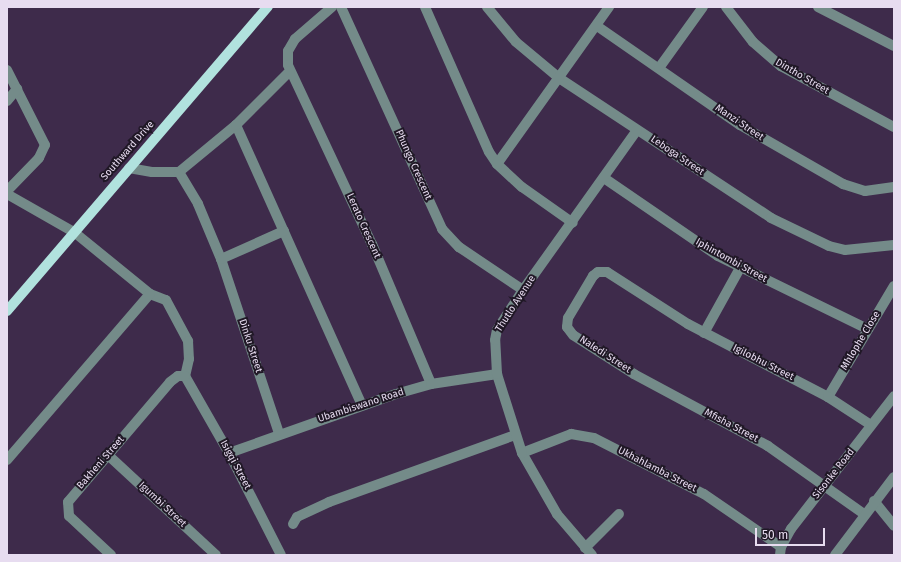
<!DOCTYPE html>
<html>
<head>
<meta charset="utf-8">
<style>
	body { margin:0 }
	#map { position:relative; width:901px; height:562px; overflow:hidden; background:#3e2b4b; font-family:"Fira Sans",sans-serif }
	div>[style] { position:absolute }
	.minor>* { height:10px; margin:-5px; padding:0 5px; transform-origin:5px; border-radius:5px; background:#748b89 }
	.major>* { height:10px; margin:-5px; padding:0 5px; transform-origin:5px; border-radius:5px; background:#b1e2de }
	span { translate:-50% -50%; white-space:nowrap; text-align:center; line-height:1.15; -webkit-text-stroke:4px #201826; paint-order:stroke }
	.street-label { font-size:10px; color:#e7dcf0 }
	.frame { position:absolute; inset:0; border:8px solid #e7dcf0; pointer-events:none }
	.scale { position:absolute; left:755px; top:528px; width:70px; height:18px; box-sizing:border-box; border:2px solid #e7dcf0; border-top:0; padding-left:5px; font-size:12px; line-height:14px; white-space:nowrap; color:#e7dcf0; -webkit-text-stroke:3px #201826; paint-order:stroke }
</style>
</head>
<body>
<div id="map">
	<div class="minor">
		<i style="left:332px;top:7px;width:49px;rotate:139.1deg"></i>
		<i style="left:295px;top:39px;width:14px;rotate:120deg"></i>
		<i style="left:288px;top:51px;width:14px;rotate:90deg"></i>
		<i style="left:288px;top:65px;width:198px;rotate:64.9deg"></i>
		<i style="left:372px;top:244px;width:152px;rotate:67.1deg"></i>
		<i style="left:341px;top:7px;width:244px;rotate:65.5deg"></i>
		<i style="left:442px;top:229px;width:25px;rotate:47deg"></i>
		<i style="left:459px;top:247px;width:77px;rotate:33.9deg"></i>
		<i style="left:425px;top:7px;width:158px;rotate:66.2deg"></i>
		<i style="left:489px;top:152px;width:14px;rotate:56deg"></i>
		<i style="left:497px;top:164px;width:34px;rotate:43deg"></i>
		<i style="left:522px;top:187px;width:62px;rotate:35.2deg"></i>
		<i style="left:487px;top:7px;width:45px;rotate:50.4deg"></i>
		<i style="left:516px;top:42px;width:56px;rotate:39.9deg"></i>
		<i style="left:559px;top:78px;width:254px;rotate:33.4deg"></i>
		<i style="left:771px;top:218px;width:64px;rotate:25.8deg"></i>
		<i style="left:829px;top:246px;width:16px;rotate:14deg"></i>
		<i style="left:845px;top:250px;width:49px;rotate:-5.8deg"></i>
		<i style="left:726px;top:7px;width:44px;rotate:52.4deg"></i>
		<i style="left:753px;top:42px;width:37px;rotate:41deg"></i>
		<i style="left:781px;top:66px;width:128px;rotate:28.4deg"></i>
		<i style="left:818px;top:7px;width:85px;rotate:27.2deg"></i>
		<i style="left:597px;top:26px;width:174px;rotate:34.7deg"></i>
		<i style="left:740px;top:125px;width:119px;rotate:29.8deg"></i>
		<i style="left:843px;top:184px;width:23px;rotate:18deg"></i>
		<i style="left:865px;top:191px;width:29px;rotate:-8deg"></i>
		<i style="left:659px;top:68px;width:75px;rotate:-54.2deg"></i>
		<i style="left:7px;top:70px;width:84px;rotate:63.1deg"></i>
		<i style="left:45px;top:145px;width:14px;rotate:115deg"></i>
		<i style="left:39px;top:158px;width:46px;rotate:134.1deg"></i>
		<i style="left:7px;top:101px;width:16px;rotate:-50deg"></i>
		<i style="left:236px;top:125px;width:307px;rotate:65.8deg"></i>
		<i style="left:497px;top:164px;width:193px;rotate:-54.5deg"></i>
		<i style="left:129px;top:168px;width:23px;rotate:10deg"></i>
		<i style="left:152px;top:172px;width:27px"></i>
		<i style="left:179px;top:172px;width:74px;rotate:-39.5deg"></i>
		<i style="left:236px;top:125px;width:76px;rotate:-45deg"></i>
		<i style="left:179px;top:172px;width:37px;rotate:59deg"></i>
		<i style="left:198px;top:204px;width:60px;rotate:67.3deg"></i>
		<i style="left:221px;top:259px;width:183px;rotate:71.6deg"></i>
		<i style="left:604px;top:178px;width:138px;rotate:34.4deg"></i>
		<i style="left:718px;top:256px;width:167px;rotate:26deg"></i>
		<i style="left:7px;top:194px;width:77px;rotate:29.6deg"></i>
		<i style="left:74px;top:232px;width:98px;rotate:39.2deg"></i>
		<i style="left:150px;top:294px;width:17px;rotate:21deg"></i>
		<i style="left:166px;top:300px;width:47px;rotate:61.8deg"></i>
		<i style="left:188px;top:341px;width:18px;rotate:87deg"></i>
		<i style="left:189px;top:359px;width:17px;rotate:103deg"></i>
		<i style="left:221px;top:259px;width:69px;rotate:-24deg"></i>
		<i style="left:704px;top:333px;width:74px;rotate:-61deg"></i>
		<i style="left:185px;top:376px;width:89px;rotate:60.3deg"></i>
		<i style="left:229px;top:453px;width:114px;rotate:63deg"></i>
		<i style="left:828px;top:397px;width:129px;rotate:-59.3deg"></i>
		<i style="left:229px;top:453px;width:177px;rotate:-19.5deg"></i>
		<i style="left:396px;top:394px;width:36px;rotate:-16deg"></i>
		<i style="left:431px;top:384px;width:67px;rotate:-8.6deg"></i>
		<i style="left:522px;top:453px;width:53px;rotate:-21.2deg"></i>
		<i style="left:571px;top:434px;width:23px;rotate:10deg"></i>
		<i style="left:594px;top:438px;width:123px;rotate:27deg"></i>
		<i style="left:704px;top:494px;width:93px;rotate:34.5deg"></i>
		<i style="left:108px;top:455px;width:147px;rotate:42.8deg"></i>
		<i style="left:7px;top:460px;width:219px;rotate:-49.3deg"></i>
		<i style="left:874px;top:501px;width:32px;rotate:51deg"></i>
		<i style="left:864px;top:514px;width:118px;rotate:-144.7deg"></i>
		<i style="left:768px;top:446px;width:152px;rotate:-151.8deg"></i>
		<i style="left:634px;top:374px;width:72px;rotate:-147.4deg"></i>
		<i style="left:573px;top:335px;width:10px;rotate:-127deg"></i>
		<i style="left:567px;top:327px;width:9px;rotate:-84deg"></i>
		<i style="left:568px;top:318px;width:49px;rotate:-59.2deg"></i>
		<i style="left:593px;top:276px;width:6px;rotate:-39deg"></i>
		<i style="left:598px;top:272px;width:9px"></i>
		<i style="left:607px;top:272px;width:96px;rotate:32.7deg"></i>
		<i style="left:688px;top:324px;width:158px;rotate:27.5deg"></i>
		<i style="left:828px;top:397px;width:51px;rotate:33.1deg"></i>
		<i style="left:293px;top:524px;width:8px;rotate:-60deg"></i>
		<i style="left:297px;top:517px;width:35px;rotate:-25deg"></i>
		<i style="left:329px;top:502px;width:198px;rotate:-19.8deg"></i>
		<i style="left:585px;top:548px;width:48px;rotate:-45deg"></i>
		<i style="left:111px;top:555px;width:57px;rotate:-137.1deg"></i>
		<i style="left:69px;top:516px;width:14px;rotate:-94deg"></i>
		<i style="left:68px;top:502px;width:157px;rotate:-49.6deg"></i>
		<i style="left:170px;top:382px;width:10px;rotate:-37deg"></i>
		<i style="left:178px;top:376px;width:7px"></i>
		<i style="left:592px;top:555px;width:54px;rotate:-130.5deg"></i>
		<i style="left:557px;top:514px;width:70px;rotate:-119.8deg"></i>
		<i style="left:522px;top:453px;width:83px;rotate:-107.6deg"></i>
		<i style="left:497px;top:374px;width:34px;rotate:-93deg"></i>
		<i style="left:495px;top:340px;width:10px;rotate:-79deg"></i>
		<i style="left:497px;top:330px;width:48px;rotate:-57deg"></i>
		<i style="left:523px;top:290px;width:196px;rotate:-54.5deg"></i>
		<i style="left:780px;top:555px;width:8px;rotate:-83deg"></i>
		<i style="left:781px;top:547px;width:21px;rotate:-61deg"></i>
		<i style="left:791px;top:529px;width:168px;rotate:-52.2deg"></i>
		<i style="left:835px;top:555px;width:98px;rotate:-52.9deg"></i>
	</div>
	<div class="major">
		<i style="left:7px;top:311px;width:401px;rotate:-49.4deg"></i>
	</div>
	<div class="street-label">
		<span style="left:802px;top:77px;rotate:30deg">Dintho Street</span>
		<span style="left:739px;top:123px;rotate:34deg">Manzi Street</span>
		<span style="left:128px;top:151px;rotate:-49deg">Southward Drive</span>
		<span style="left:677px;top:156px;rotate:34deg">Leboga Street</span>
		<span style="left:413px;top:165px;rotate:66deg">Phungo Crescent</span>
		<span style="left:363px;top:226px;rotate:66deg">Lerato Crescent</span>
		<span style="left:731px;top:261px;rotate:29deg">Iphintombi Street</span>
		<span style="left:516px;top:304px;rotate:-57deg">Thutlo Avenue</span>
		<span style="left:861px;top:341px;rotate:-59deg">Mhlophe Close</span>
		<span style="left:250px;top:346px;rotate:72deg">Dinku Street</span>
		<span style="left:605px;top:355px;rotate:33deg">Naledi Street</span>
		<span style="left:763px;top:363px;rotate:27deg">Igilobhu Street</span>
		<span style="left:361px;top:406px;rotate:-18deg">Ubambiswano Road</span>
		<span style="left:731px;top:426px;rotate:28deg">Mfisha Street</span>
		<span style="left:101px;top:463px;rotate:-49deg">Bakheni Street</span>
		<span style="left:235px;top:465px;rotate:62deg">Isigqi Street</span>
		<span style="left:657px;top:470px;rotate:27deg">Ukhahlamba Street</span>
		<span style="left:834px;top:474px;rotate:-52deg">Sisonke Road</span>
		<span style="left:162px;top:505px;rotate:43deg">Igumbi Street</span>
	</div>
	<div class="frame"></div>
	<div class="scale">50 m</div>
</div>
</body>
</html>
